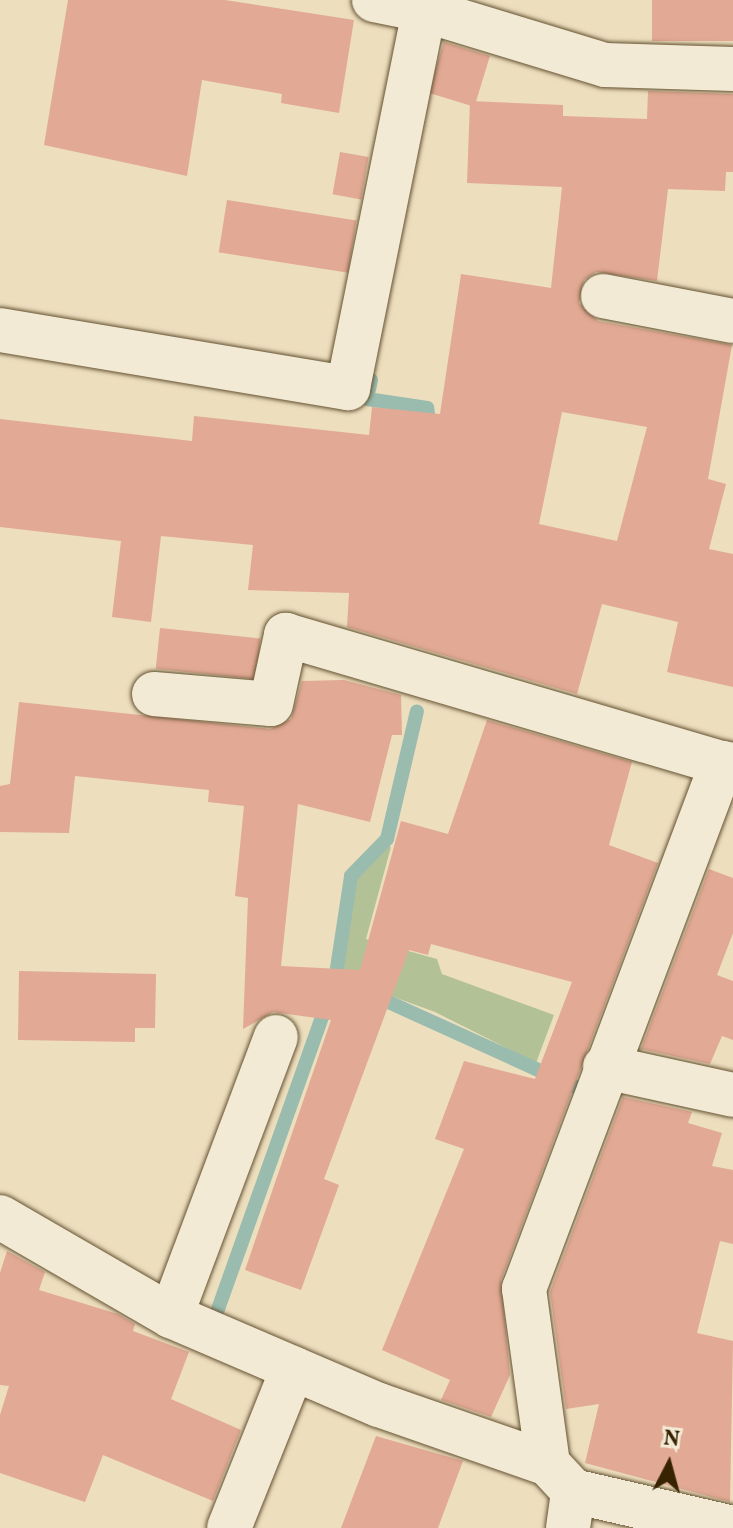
<!DOCTYPE html>
<html>
<head>
<meta charset="utf-8">
<style>
	body { margin:0 }
	#map { position:relative; width:733px; height:1528px; overflow:hidden; background:#eddebe; font-family:Vollkorn,serif }
	div>[style] { position:absolute }
	.green>* { inset:0; background:#b3c296 }
	.stream>* { height:14px; margin:-7px; padding:0 7px; transform-origin:7px; border-radius:7px; background:#99bcaf }
	.building>* { inset:0; background:#e2a994; transform-origin:0 0 }
	.roads { filter:drop-shadow(0 0 2px #645231) drop-shadow(0 0 2px #645231) }
	.minor>* { height:44px; margin:-22px; padding:0 22px; transform-origin:22px; border-radius:22px; background:#f3ead5 }
	span { translate:-50% -50%; white-space:nowrap; text-align:center; line-height:1.15; -webkit-text-stroke:7px #f3ead5; paint-order:stroke }
	.north { position:absolute; left:629px; top:1424px; width:80px; height:80px; -webkit-text-stroke:6px #f3ead5; paint-order:stroke; rotate:6deg; font-size:22px; font-weight:700; line-height:32px; text-align:center; color:#372302 }
	.north::after { content:''; display:block; margin:auto; width:28px; height:36px; background:#372302; clip-path:polygon(50% 0,100% 100%,50% 72%,0 100%) }
</style>
</head>
<body>
<div id="map">
	<div class="green">
		<i style="clip-path:polygon(385px 844px,391px 847px,366px 939px,437px 959px,442px 974px,554px 1015px,536px 1063px,435px 1012px,339px 977px,354px 877px)"></i>
	</div>
	<div class="stream">
		<i style="left:371px;top:380px;width:19px;rotate:102deg"></i>
		<i style="left:367px;top:399px;width:61px;rotate:8.5deg"></i>
		<i style="left:427px;top:408px;width:23px;rotate:80deg"></i>
		<i style="left:373px;top:995px;width:230px;rotate:24.4deg"></i>
		<i style="left:217px;top:1312px;width:351px;rotate:-70.4deg"></i>
		<i style="left:335px;top:981px;width:106px;rotate:-81.3deg"></i>
		<i style="left:351px;top:876px;width:52px;rotate:-45.8deg"></i>
		<i style="left:387px;top:839px;width:131px;rotate:-76.8deg"></i>
	</div>
	<div class="building">
		<i style="clip-path:polygon(68px 0,225px 0,354px 20px,339px 113px,281px 103px,282px 94px,202px 80px,187px 176px,44px 145px)"></i>
		<i style="left:652px;top:0;width:81px;height:41px"></i>
		<i style="left:444px;top:42px;width:48px;height:53px;rotate:17deg"></i>
		<i style="clip-path:polygon(evenodd,648px 91px,733px 94px,733px 172px,726px 172px,725px 191px,668px 189px,657px 281px,596px 272px,584px 280px,579px 303px,598px 321px,732px 345px,708px 479px,726px 484px,709px 549px,733px 554px,733px 687px,667px 672px,678px 622px,602px 604px,577px 694px,347px 627px,349px 593px,248px 590px,253px 545px,161px 536px,151px 622px,112px 617px,121px 541px,0 527px,0 419px,192px 441px,194px 416px,369px 435px,372px 407px,440px 414px,461px 274px,551px 288px,562px 187px,467px 183px,470px 101px,563px 105px,563px 116px,647px 119px,648px 91px,562px 412px,647px 427px,617px 541px,539px 524px,562px 412px)"></i>
		<i style="left:340px;top:152px;width:29px;height:43px;rotate:10deg"></i>
		<i style="left:227px;top:200px;width:131px;height:53px;rotate:9deg"></i>
		<i style="left:160px;top:628px;width:101px;height:41px;rotate:6deg"></i>
		<i style="clip-path:polygon(344px 680px,401px 695px,402px 735px,392px 735px,370px 822px,298px 804px,281px 966px,360px 970px,401px 821px,448px 834px,487px 720px,632px 762px,609px 845px,658px 863px,501px 1280px,510px 1375px,491px 1417px,441px 1400px,450px 1380px,382px 1350px,464px 1149px,435px 1139px,464px 1061px,535px 1079px,572px 982px,431px 944px,428px 955px,409px 950px,324px 1179px,339px 1185px,301px 1290px,245px 1270px,331px 1020px,273px 1012px,243px 1029px,248px 898px,235px 896px,244px 806px,208px 802px,209px 790px,75px 776px,69px 833px,0 832px,0 786px,10px 784px,19px 702px,270px 729px,291px 719px,302px 681px)"></i>
		<i style="clip-path:polygon(709px 869px,733px 878px,733px 933px,717px 975px,733px 981px,733px 1040px,722px 1036px,710px 1064px,641px 1049px)"></i>
		<i style="clip-path:polygon(19px 971px,156px 974px,155px 1028px,135px 1028px,135px 1042px,18px 1040px)"></i>
		<i style="clip-path:polygon(623px 1097px,692px 1112px,688px 1123px,722px 1133px,712px 1166px,733px 1170px,733px 1244px,720px 1241px,697px 1333px,733px 1341px,730px 1502px,585px 1463px,599px 1404px,566px 1409px,550px 1292px)"></i>
		<i style="clip-path:polygon(7px 1251px,45px 1272px,39px 1290px,118px 1314px,135px 1324px,133px 1331px,189px 1352px,171px 1399px,241px 1430px,213px 1501px,103px 1455px,85px 1502px,0 1473px,0 1415px,9px 1386px,0 1385px,0 1273px)"></i>
		<i style="clip-path:polygon(376px 1436px,463px 1461px,438px 1528px,341px 1528px)"></i>
	</div>
	<div class="roads">
		<div class="minor">
			<i style="left:374px;top:0;width:51px;rotate:11.3deg"></i>
			<i style="left:603px;top:296px;width:132px;rotate:10.9deg"></i>
			<i style="left:0;top:330px;width:353px;rotate:9.5deg"></i>
			<i style="left:348px;top:388px;width:386px;rotate:-78.6deg"></i>
			<i style="left:424px;top:10px;width:189px;rotate:16.9deg"></i>
			<i style="left:605px;top:65px;width:128px;rotate:1.8deg"></i>
			<i style="left:154px;top:694px;width:117px;rotate:4.9deg"></i>
			<i style="left:271px;top:704px;width:71px;rotate:-77.7deg"></i>
			<i style="left:286px;top:635px;width:454px;rotate:16.4deg"></i>
			<i style="left:605px;top:1067px;width:131px;rotate:12.3deg"></i>
			<i style="left:0;top:1217px;width:198px;rotate:30.1deg"></i>
			<i style="left:171px;top:1316px;width:226px;rotate:23.2deg"></i>
			<i style="left:379px;top:1405px;width:179px;rotate:19.2deg"></i>
			<i style="left:548px;top:1464px;width:37px;rotate:47deg"></i>
			<i style="left:573px;top:1491px;width:164px;rotate:13deg"></i>
			<i style="left:171px;top:1316px;width:298px;rotate:-69.4deg"></i>
			<i style="left:548px;top:1464px;width:177px;rotate:-97.8deg"></i>
			<i style="left:524px;top:1289px;width:562px;rotate:-69.37deg"></i>
			<i style="left:722px;top:763px;width:11px;rotate:10deg"></i>
			<i style="left:229px;top:1528px;width:172px;rotate:-68.2deg"></i>
			<i style="left:568px;top:1528px;width:37px;rotate:-82deg"></i>
		</div>
	</div>
	<div class="north">N</div>
</div>
</body>
</html>
